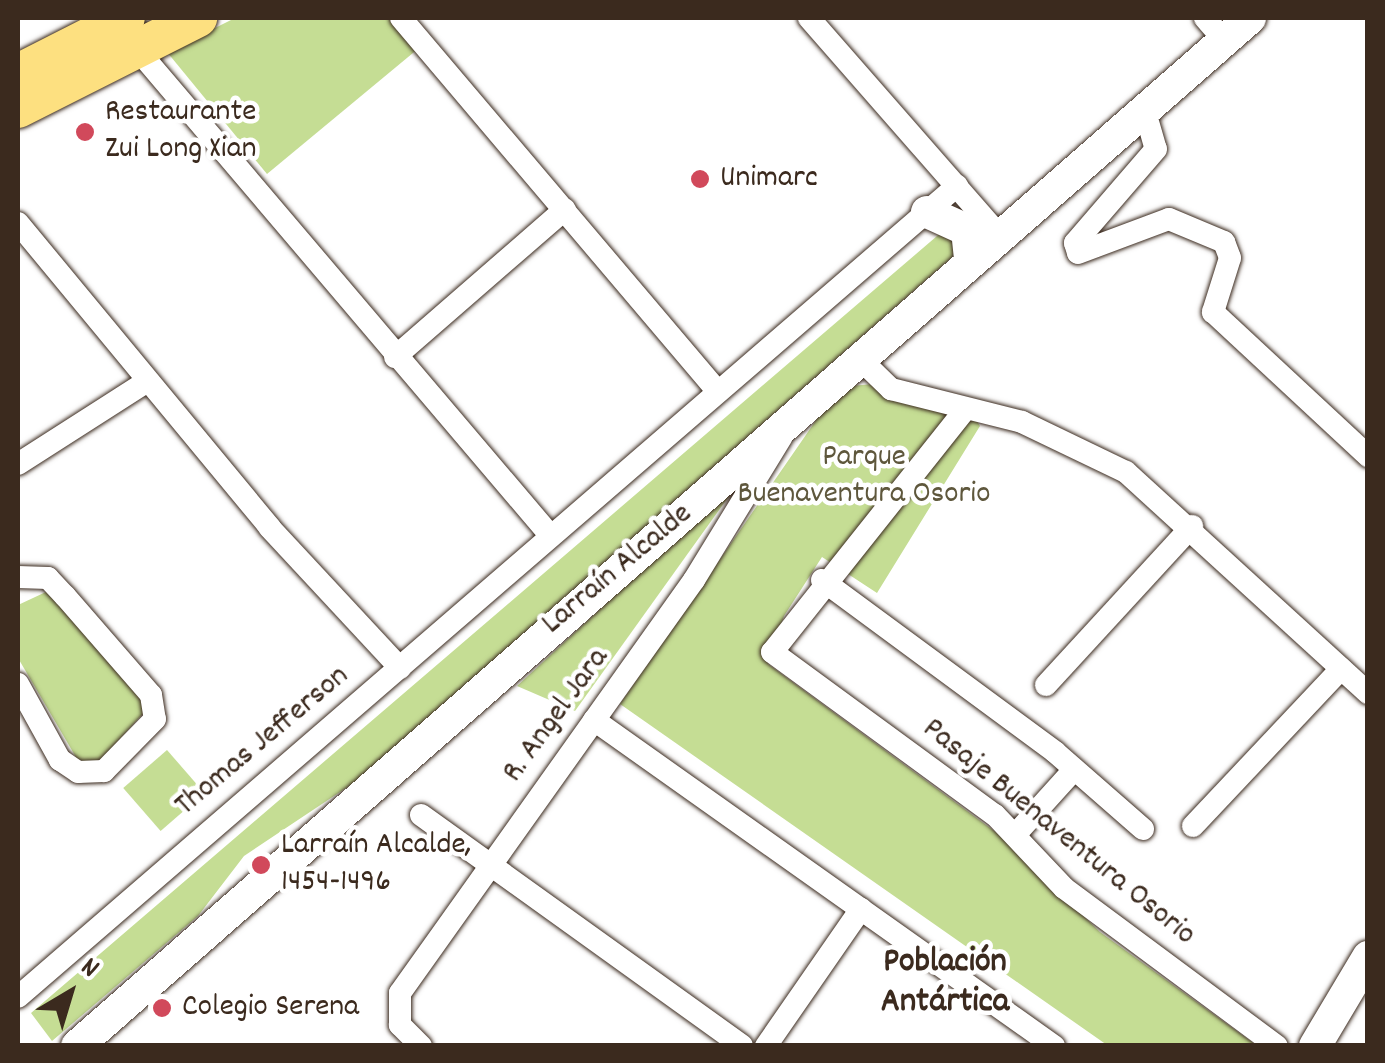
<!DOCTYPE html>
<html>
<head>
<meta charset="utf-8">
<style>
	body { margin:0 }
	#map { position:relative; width:1385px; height:1063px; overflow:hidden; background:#fff; font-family:Dekko,sans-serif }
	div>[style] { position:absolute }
	.green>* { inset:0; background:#c5dd94; transform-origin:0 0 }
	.roads { filter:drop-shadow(0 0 2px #3b2a1e) drop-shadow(0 0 2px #3b2a1e) }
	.minor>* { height:22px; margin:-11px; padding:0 11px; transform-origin:11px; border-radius:11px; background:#fff }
	.secondary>* { height:32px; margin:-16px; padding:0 16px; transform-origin:16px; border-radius:16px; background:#fff }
	.primary>* { height:38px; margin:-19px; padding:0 19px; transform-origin:19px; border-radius:19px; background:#fde080 }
	.dots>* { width:28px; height:28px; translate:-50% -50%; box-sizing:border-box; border:5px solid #fff; border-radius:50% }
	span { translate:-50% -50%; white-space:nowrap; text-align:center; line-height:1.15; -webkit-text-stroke:9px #fff; paint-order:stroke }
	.poi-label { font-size:32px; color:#3b2a1e }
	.left { translate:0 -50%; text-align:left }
	.park-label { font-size:32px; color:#5e573c }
	.street-label { font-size:32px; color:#3b2a1e }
	.neighbourhood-label { font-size:35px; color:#3b2a1e; font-weight:700 }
	.frame { position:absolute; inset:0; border:20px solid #3b2a1e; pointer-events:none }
	.north { position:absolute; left:20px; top:943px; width:100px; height:100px; -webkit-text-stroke:8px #fff; paint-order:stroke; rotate:38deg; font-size:28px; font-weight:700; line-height:40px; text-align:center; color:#3b2a1e }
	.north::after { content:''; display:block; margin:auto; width:35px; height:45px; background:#3b2a1e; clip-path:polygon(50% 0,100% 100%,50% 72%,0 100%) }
</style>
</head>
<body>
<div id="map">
	<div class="green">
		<i style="clip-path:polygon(235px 18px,391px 18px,419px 48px,267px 174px,167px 52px)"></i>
		<i style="clip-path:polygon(944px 230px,959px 251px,355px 782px,244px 856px,198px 916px,52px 1041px,31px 1013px)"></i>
		<i style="clip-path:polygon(885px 383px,968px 407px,980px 426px,877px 593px,822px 557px,784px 616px,768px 664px,1001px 836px,1100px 932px,1256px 1045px,1107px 1045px,620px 704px,839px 387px)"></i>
		<i style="clip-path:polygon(742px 478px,575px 711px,517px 686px)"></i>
		<i style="clip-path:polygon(48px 591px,149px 707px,95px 766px,77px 759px,18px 658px,18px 605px)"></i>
		<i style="left:167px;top:750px;width:57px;height:58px;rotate:49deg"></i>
	</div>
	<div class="roads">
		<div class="minor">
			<i style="left:401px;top:18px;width:488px;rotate:49.7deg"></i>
			<i style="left:809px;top:18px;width:288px;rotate:48.8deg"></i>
			<i style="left:1205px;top:18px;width:29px;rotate:49deg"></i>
			<i style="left:136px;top:48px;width:638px;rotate:49.64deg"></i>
			<i style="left:1146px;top:115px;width:35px;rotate:74deg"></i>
			<i style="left:1156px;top:149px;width:124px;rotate:130.8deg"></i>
			<i style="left:1075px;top:243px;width:10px;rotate:73deg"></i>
			<i style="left:1078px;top:253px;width:97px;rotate:-20.5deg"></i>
			<i style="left:1169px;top:219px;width:60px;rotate:22.7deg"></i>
			<i style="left:1224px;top:242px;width:17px;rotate:69deg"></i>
			<i style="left:1230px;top:258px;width:57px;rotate:107.5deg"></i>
			<i style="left:1213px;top:312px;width:212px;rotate:42.9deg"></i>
			<i style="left:18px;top:223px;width:396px;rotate:50.4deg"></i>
			<i style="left:270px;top:528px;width:191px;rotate:47.1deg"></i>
			<i style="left:395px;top:357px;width:225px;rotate:-41deg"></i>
			<i style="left:859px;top:358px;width:45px;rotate:44.1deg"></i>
			<i style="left:891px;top:389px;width:135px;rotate:14.1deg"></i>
			<i style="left:1022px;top:422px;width:115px;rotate:25.7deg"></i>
			<i style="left:1126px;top:472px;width:328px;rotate:42.4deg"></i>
			<i style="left:964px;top:411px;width:308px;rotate:128.5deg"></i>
			<i style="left:772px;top:652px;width:276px;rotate:36.2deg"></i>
			<i style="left:995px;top:815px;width:100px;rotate:46.6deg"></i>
			<i style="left:1064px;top:888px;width:265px;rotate:36.6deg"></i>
			<i style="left:18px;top:464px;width:152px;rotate:-32.6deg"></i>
			<i style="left:18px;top:577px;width:30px;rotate:2deg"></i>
			<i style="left:48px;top:578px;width:25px;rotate:47deg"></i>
			<i style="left:65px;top:596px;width:131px;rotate:49deg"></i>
			<i style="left:151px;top:695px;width:24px;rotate:81deg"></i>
			<i style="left:155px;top:719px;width:73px;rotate:134.4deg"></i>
			<i style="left:104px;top:771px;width:26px;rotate:178deg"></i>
			<i style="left:78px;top:772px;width:22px;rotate:-146deg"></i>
			<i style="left:60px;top:760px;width:87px;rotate:-118.9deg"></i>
			<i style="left:822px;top:580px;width:290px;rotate:36.4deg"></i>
			<i style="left:1055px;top:752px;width:117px;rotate:41.2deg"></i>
			<i style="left:1046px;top:685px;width:216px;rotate:-47.4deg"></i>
			<i style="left:594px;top:720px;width:564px;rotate:35.33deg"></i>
			<i style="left:421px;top:815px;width:395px;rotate:35.7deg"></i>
			<i style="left:1193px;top:826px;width:216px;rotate:-46.7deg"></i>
			<i style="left:1015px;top:835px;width:85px;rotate:-47.9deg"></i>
			<i style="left:18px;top:997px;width:1241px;rotate:-40.82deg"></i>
			<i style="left:421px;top:1046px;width:30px;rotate:-135deg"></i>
			<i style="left:400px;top:1025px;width:32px;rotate:-90deg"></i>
			<i style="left:400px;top:993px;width:507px;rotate:-54.55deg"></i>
			<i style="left:694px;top:580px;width:167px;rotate:-58.5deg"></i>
			<i style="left:766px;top:1046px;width:167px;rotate:-55.3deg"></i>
		</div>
		<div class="secondary">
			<i style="left:927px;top:212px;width:44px;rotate:24.2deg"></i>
			<i style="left:967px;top:230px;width:30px;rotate:84deg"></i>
			<i style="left:77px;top:1046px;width:1560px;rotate:-41.23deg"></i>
			<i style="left:1315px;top:1046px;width:104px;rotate:-59.2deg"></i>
		</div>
		<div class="primary">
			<i style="left:18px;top:73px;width:121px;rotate:-27deg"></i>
			<i style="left:18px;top:109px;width:202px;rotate:-26.8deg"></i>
		</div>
	</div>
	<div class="dots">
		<i style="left:85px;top:132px;background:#d1495b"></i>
		<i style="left:700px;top:179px;background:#d1495b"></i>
		<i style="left:261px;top:865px;background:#d1495b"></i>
		<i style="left:162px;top:1008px;background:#d1495b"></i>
	</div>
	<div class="poi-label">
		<span class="left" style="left:105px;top:132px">Restaurante<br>Zui Long Xian</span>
		<span class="left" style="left:720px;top:179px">Unimarc</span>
		<span class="left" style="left:281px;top:865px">Larraín Alcalde,<br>1454-1496</span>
		<span class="left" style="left:182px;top:1008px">Colegio Serena</span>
	</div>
	<div class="park-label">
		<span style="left:864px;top:477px">Parque<br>Buenaventura Osorio</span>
	</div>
	<div class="street-label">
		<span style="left:618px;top:570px;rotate:-40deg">Larraín Alcalde</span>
		<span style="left:557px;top:716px;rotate:-54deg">R. Angel Jara</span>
		<span style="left:263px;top:742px;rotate:-40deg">Thomas Jefferson</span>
		<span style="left:1058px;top:833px;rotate:39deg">Pasaje Buenaventura Osorio</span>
	</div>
	<div class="neighbourhood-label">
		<span style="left:945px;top:983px">Población<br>Antártica</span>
	</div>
	<div class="frame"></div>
	<div class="north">N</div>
</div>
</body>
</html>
